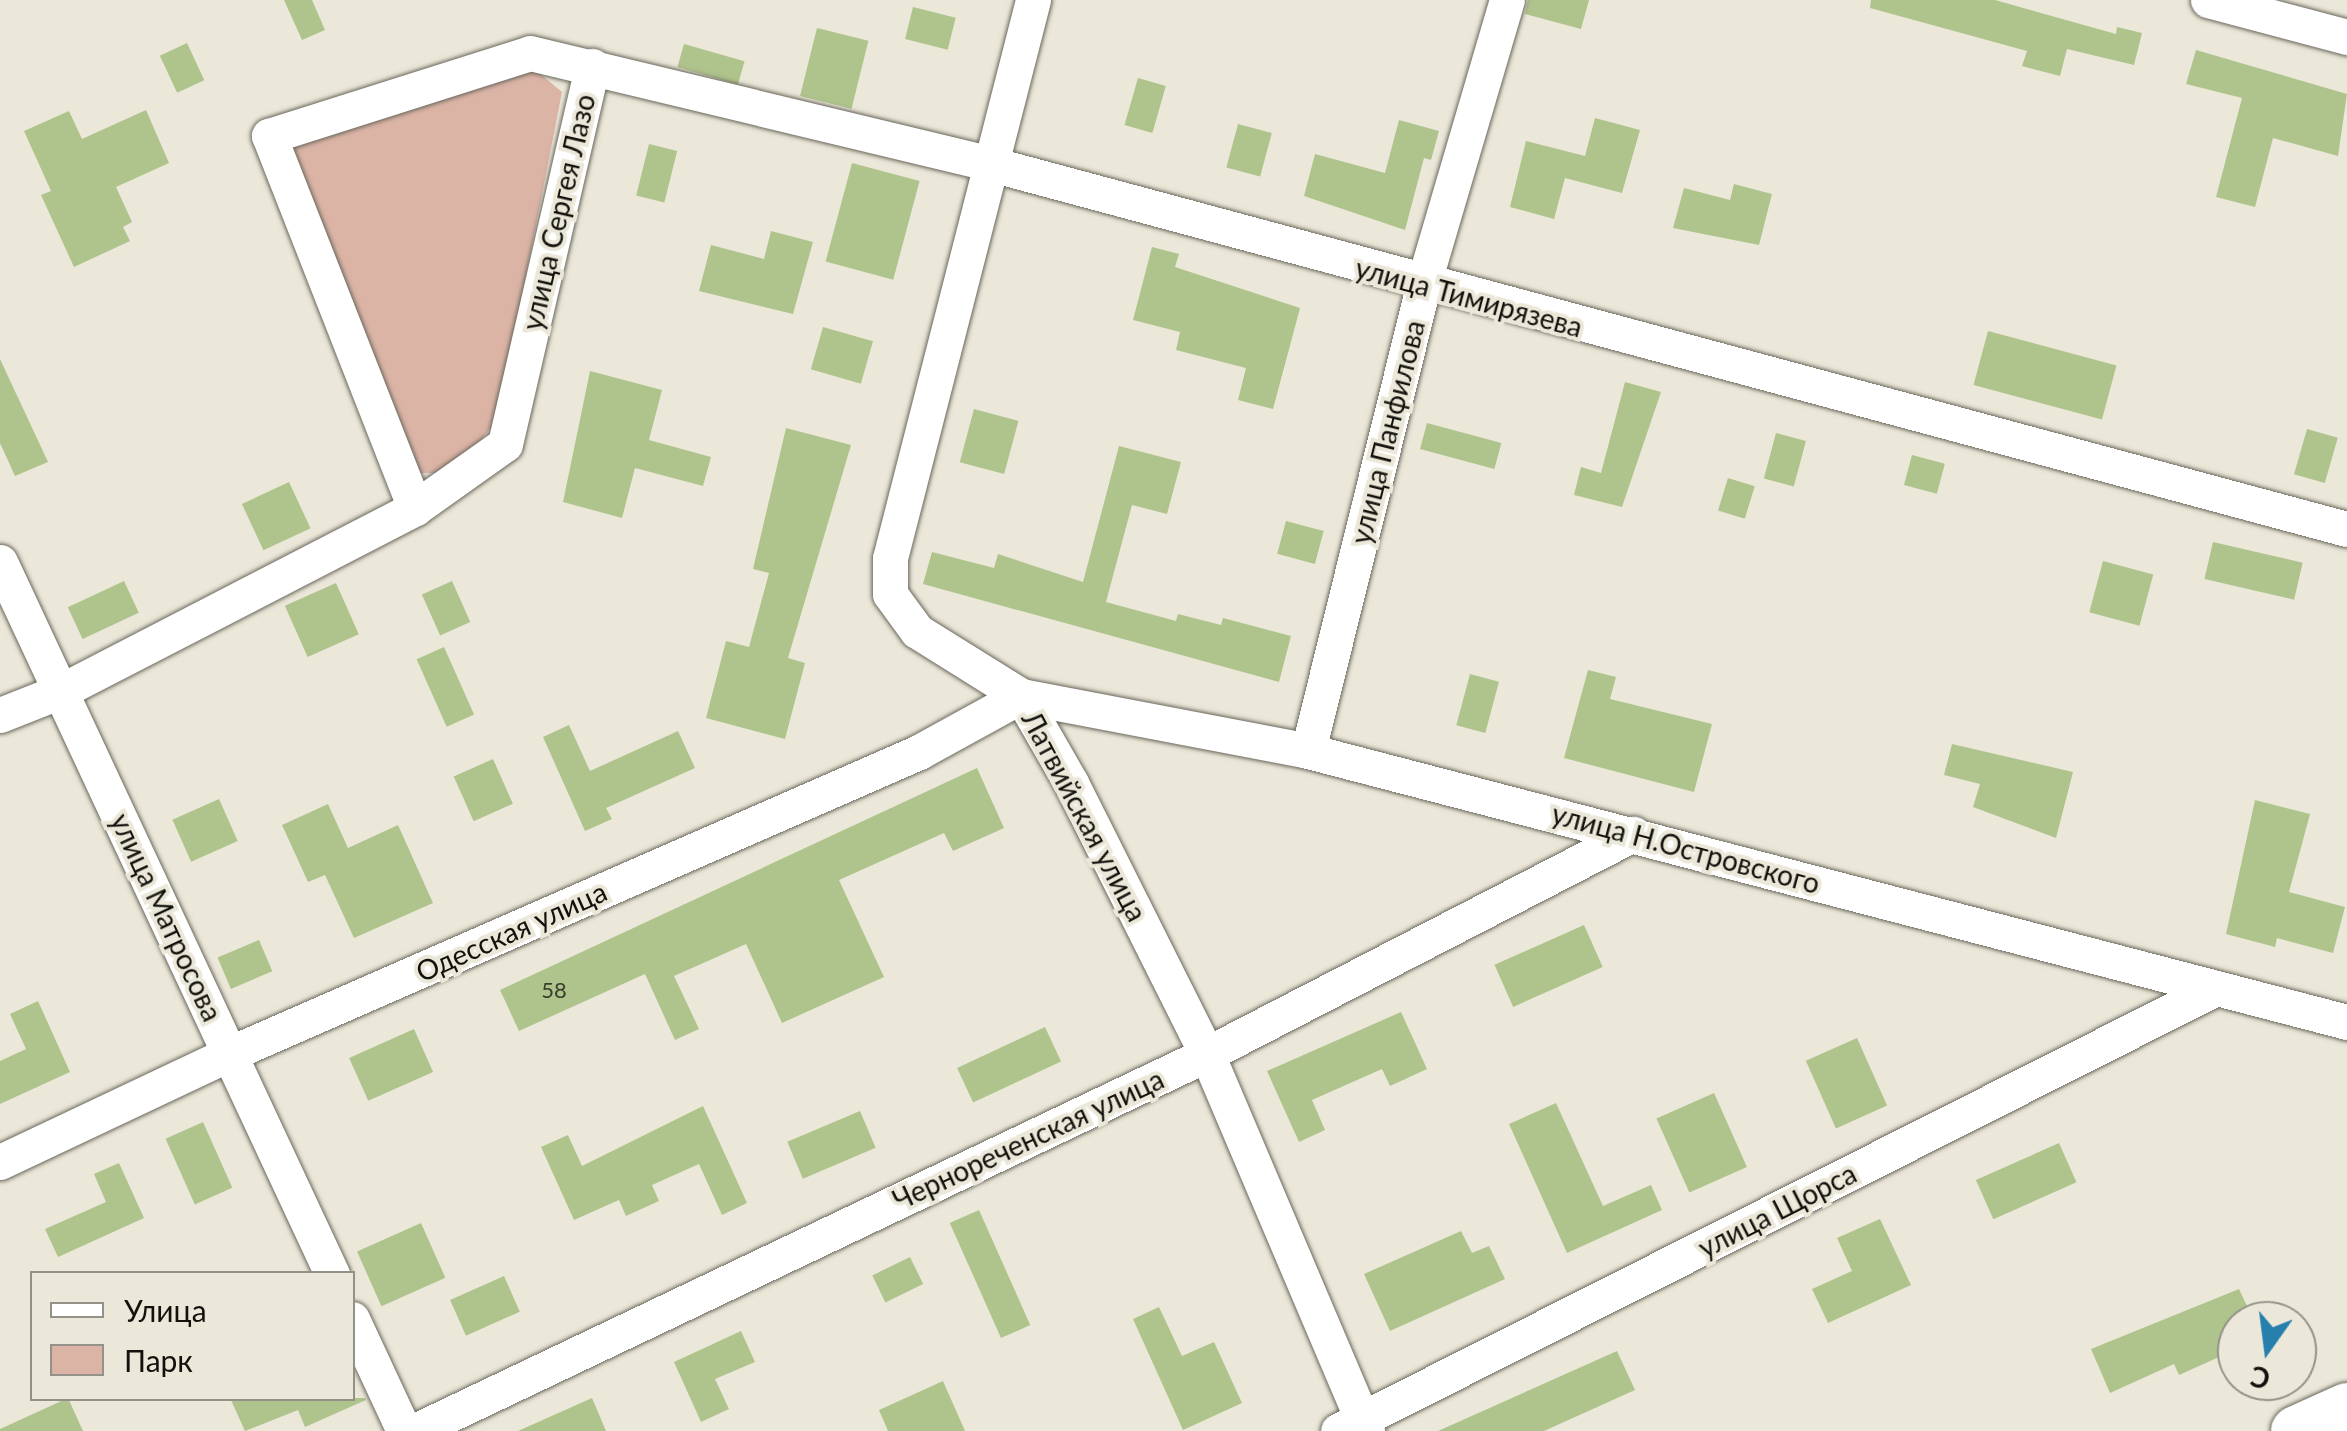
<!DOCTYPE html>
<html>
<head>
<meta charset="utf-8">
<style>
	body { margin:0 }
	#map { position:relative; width:2347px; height:1431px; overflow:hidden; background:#ebe8da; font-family:Lato,sans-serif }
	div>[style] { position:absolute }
	.green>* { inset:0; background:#dbb4a6 }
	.building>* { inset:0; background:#afc48c; transform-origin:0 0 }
	.roads { filter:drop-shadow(0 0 2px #6a675b) drop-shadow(0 0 2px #6a675b) }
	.street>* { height:35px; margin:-17.5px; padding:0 17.5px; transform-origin:17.5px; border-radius:17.5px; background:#fff }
	.secondary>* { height:50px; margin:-25px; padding:0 25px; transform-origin:25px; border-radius:25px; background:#fff }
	span { translate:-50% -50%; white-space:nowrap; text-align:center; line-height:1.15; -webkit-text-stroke:8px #ebe8da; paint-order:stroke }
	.number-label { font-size:22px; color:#393e2c }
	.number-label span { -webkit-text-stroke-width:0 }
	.street-label { font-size:28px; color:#12110c }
	.legend { position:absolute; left:30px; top:1271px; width:325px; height:130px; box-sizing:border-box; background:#ebe8da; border:2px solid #949288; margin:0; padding:12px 18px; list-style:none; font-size:30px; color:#12110c }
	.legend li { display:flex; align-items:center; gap:20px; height:50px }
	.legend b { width:50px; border:2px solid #949288 }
	.north { position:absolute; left:2217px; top:1301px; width:100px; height:100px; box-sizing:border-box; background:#ebe8da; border:2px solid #949288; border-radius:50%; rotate:194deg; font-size:28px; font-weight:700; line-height:40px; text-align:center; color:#12110c }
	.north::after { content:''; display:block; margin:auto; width:35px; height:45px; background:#267fad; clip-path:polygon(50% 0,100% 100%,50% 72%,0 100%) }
</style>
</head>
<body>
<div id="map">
	<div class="green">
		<i style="clip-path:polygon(532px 67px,562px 92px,498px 419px,454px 473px,420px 473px,284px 145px)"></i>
	</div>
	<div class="building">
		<i style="clip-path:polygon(284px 0,312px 0,325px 30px,302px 40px)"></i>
		<i style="clip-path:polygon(1528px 0,1589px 0,1581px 29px,1525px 14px)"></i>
		<i style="clip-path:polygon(1871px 0,1995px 0,2116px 34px,2117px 27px,2142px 33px,2134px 65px,2067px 49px,2060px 76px,2022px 66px,2027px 51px,1870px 8px)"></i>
		<i style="left:913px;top:7px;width:44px;height:33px;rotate:14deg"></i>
		<i style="left:817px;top:28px;width:53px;height:70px;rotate:14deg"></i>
		<i style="left:187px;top:43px;width:41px;height:30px;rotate:65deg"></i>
		<i style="left:684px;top:44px;width:63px;height:24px;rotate:16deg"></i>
		<i style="clip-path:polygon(2196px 50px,2347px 94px,2338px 156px,2273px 138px,2255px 207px,2216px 197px,2242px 98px,2186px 84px)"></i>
		<i style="left:1138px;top:78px;width:29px;height:49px;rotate:16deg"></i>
		<i style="clip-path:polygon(146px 110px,169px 163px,116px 187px,132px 222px,123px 227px,130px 241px,74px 267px,41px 195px,51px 191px,24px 131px,69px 111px,82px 139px)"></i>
		<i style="clip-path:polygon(1595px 118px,1640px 130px,1622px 193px,1565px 178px,1554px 219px,1510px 207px,1526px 141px,1585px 156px)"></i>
		<i style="clip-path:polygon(1399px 120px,1439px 131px,1431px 160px,1424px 158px,1405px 230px,1304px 196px,1315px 154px,1385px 173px)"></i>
		<i style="left:1238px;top:124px;width:35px;height:45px;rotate:15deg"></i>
		<i style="left:649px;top:144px;width:29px;height:53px;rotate:14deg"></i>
		<i style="left:852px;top:163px;width:70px;height:102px;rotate:15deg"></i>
		<i style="clip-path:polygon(1734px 184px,1772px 194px,1759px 245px,1673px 228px,1684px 188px,1730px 200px)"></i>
		<i style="clip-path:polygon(771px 231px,813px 242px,793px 314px,699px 291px,711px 245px,764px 259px)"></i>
		<i style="clip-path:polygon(1152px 247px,1179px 254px,1175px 267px,1300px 308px,1273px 409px,1238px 400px,1246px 368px,1176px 350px,1180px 332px,1133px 320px)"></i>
		<i style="left:823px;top:327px;width:52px;height:44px;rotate:16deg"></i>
		<i style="left:1988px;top:331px;width:133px;height:56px;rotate:15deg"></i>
		<i style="clip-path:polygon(0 359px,48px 462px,15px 476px,0 443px)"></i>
		<i style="clip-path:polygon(590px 371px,662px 390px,649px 440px,711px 457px,703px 486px,635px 468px,622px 518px,563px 502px)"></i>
		<i style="clip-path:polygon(1625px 382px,1661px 392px,1622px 507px,1574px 495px,1581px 467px,1601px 473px)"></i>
		<i style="left:974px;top:409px;width:46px;height:55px;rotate:15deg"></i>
		<i style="left:1427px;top:423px;width:77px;height:27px;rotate:15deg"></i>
		<i style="clip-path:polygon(786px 428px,851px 445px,788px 658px,805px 663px,785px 739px,706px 718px,726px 641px,749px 647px,769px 573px,753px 569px)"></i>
		<i style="left:2307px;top:429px;width:32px;height:47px;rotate:16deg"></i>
		<i style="left:1776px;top:433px;width:31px;height:47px;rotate:15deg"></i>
		<i style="clip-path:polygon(1119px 446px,1181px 462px,1167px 514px,1132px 505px,1106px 602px,1176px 621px,1178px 614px,1221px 625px,1223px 618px,1291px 636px,1279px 682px,923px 584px,932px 552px,994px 568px,998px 554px,1083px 582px)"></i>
		<i style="left:1912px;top:455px;width:34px;height:31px;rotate:15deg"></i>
		<i style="left:1728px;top:478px;width:28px;height:34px;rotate:17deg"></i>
		<i style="left:289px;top:482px;width:51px;height:52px;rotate:65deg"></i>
		<i style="left:1286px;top:521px;width:39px;height:34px;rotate:15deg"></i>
		<i style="left:2213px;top:542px;width:92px;height:38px;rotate:13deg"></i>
		<i style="left:2103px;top:561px;width:52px;height:53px;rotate:15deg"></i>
		<i style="left:124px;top:581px;width:35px;height:62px;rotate:65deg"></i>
		<i style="left:452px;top:581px;width:45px;height:33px;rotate:66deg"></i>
		<i style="left:336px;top:583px;width:56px;height:56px;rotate:66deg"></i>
		<i style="left:444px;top:647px;width:74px;height:30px;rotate:66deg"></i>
		<i style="clip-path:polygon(1588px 670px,1616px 677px,1610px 699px,1712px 724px,1694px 792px,1564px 758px)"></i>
		<i style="left:1470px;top:674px;width:30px;height:53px;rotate:15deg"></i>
		<i style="clip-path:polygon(569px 725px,590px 771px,678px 731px,695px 768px,606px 808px,612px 819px,585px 831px,543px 737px)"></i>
		<i style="clip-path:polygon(1952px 744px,2073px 772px,2056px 838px,1973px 807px,1980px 784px,1944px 775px)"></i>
		<i style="left:493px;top:759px;width:49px;height:43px;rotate:66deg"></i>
		<i style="clip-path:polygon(977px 768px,1004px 828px,953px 851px,944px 833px,839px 880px,884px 977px,782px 1023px,746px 944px,674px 976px,699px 1029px,675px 1040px,645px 974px,519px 1031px,500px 990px)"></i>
		<i style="left:219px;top:799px;width:46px;height:51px;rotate:66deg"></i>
		<i style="clip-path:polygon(2255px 800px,2310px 814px,2289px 892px,2345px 907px,2333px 953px,2277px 938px,2275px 947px,2226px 934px)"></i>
		<i style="clip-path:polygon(328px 804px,348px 848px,398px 825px,433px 903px,354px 938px,325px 875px,308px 882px,282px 825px)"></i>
		<i style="left:1584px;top:925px;width:46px;height:98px;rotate:66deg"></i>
		<i style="left:259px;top:940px;width:34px;height:45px;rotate:67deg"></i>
		<i style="clip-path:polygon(38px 1001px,70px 1072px,0 1104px,0 1061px,26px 1049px,10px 1014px)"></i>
		<i style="clip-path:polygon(1401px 1012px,1427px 1069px,1390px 1086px,1382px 1069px,1312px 1100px,1325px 1130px,1299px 1142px,1267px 1071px)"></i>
		<i style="left:1045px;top:1027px;width:38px;height:97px;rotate:65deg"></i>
		<i style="left:414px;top:1029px;width:47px;height:71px;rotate:66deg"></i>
		<i style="left:1857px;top:1038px;width:74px;height:56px;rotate:66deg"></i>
		<i style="left:1714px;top:1093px;width:81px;height:63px;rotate:66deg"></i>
		<i style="clip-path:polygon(1556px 1103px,1603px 1206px,1651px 1185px,1662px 1210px,1567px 1253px,1509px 1124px)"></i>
		<i style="clip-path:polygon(703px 1106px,747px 1203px,722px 1215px,699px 1164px,652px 1185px,659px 1201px,626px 1216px,619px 1200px,574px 1220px,541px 1147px,568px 1135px,582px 1166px)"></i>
		<i style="left:860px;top:1111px;width:40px;height:79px;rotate:67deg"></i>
		<i style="left:203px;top:1122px;width:72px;height:41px;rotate:66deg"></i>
		<i style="left:2059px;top:1143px;width:43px;height:91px;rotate:66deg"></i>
		<i style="clip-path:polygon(119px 1163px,144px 1218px,58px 1257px,45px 1229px,106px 1202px,94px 1174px)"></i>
		<i style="left:979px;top:1210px;width:126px;height:32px;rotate:66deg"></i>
		<i style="clip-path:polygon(1880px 1219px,1911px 1285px,1828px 1323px,1812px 1289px,1852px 1271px,1837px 1238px)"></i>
		<i style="left:421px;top:1223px;width:60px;height:70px;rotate:66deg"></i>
		<i style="clip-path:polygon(1461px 1231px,1472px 1253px,1489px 1246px,1505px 1279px,1390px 1331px,1364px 1274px)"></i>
		<i style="left:910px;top:1257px;width:30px;height:42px;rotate:64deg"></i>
		<i style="left:504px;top:1276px;width:39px;height:59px;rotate:66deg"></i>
		<i style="clip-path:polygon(2239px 1289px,2254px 1321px,2237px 1321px,2237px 1349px,2179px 1375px,2174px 1364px,2110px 1393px,2091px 1349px)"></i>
		<i style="clip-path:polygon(1159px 1307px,1182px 1356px,1214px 1342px,1242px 1403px,1183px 1430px,1133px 1319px)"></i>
		<i style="clip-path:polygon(741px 1331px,755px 1362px,715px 1379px,729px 1409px,701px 1422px,674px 1362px)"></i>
		<i style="clip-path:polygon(1617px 1351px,1635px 1390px,1544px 1431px,1438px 1431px)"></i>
		<i style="clip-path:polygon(943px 1381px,965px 1431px,888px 1431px,879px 1410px)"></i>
		<i style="clip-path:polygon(68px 1398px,83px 1431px,0 1431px,0 1429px)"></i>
		<i style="clip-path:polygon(230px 1398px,365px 1398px,366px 1400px,305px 1427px,298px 1410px,245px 1431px)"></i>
		<i style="clip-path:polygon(592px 1398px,606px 1431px,518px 1431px)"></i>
	</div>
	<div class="roads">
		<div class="street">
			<i style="left:1033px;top:0;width:576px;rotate:104.37deg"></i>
			<i style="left:890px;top:558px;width:36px;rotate:90deg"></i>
			<i style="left:890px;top:594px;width:46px;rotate:53.9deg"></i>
			<i style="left:917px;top:631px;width:123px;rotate:32deg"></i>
			<i style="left:1021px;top:696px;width:100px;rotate:60.1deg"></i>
			<i style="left:1071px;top:783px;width:303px;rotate:63.4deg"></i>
			<i style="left:1207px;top:1054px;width:410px;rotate:67deg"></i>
			<i style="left:2208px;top:0;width:144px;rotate:14.9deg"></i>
			<i style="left:415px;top:508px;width:400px;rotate:-111.4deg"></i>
			<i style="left:269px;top:136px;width:274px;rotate:-17.6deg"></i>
			<i style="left:530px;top:53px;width:474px;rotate:13.5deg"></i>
			<i style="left:991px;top:164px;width:1404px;rotate:15.07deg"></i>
			<i style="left:0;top:562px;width:786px;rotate:65deg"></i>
			<i style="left:1021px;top:696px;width:292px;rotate:10.8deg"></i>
			<i style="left:1308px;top:751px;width:1074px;rotate:14.62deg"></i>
			<i style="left:0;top:715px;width:66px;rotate:-21.5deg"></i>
			<i style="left:61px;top:691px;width:399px;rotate:-27.3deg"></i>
			<i style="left:415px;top:508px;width:110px;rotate:-35.4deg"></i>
			<i style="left:505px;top:444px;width:388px;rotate:-77deg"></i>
			<i style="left:1308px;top:751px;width:480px;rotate:-76.1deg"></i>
			<i style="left:1423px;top:285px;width:297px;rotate:-73.6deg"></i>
			<i style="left:0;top:1162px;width:255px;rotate:-25.3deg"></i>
			<i style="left:231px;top:1053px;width:751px;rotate:-23.63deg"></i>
			<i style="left:919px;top:752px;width:116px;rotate:-28.8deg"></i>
			<i style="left:352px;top:1319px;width:123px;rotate:65.1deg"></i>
			<i style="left:415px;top:1431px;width:877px;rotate:-25.45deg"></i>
			<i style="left:1207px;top:1054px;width:480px;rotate:-27.3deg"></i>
			<i style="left:1338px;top:1431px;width:983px;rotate:-26.77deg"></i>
		</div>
		<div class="secondary">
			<i style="left:2296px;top:1431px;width:56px;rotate:-24.3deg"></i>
		</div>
	</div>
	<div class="number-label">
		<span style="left:554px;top:990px">58</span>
	</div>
	<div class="street-label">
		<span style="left:558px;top:212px;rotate:-77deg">улица Сергея Лазо</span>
		<span style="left:1469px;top:297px;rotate:15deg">улица Тимирязева</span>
		<span style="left:1387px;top:432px;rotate:-76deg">улица Панфилова</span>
		<span style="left:1085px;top:816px;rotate:62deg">Латвийская улица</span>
		<span style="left:1686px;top:848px;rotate:15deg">улица Н.Островского</span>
		<span style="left:167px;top:917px;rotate:65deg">улица Матросова</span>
		<span style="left:511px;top:931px;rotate:-24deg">Одесская улица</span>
		<span style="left:1028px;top:1139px;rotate:-25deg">Чернореченская улица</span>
		<span style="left:1777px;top:1210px;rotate:-27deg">улица Щорса</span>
	</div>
	<ul class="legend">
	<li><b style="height:12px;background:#fff"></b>Улица</li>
	<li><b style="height:28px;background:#dbb4a6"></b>Парк</li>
	</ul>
	<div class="north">С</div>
</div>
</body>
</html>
